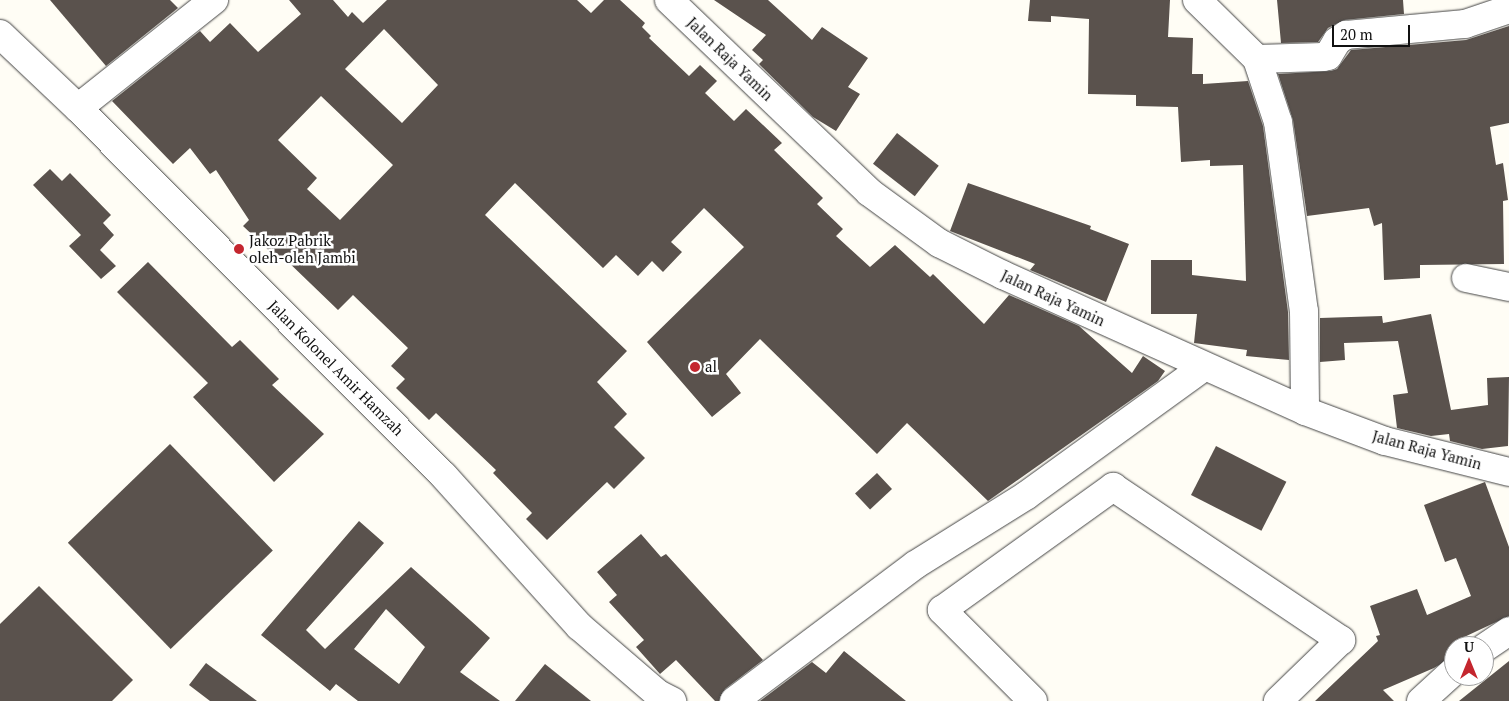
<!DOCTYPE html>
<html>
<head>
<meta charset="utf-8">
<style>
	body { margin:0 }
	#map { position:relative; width:1509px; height:701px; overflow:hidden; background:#fffdf5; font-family:"PT Serif",serif }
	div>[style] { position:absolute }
	.building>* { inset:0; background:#5a524d; transform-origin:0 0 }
	.roads { filter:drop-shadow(0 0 1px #444) drop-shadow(0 0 1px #444) }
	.minor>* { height:28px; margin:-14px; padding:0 14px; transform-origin:14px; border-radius:14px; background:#fff }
	.tertiary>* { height:28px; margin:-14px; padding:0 14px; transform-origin:14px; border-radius:14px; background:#fff }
	.dots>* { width:14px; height:14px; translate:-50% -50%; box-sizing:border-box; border:2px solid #fff; border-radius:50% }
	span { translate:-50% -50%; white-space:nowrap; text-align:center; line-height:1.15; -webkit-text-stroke:5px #fff; paint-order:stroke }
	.street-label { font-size:15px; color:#111 }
	.poi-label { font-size:15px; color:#111 }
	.left { translate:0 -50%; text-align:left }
	.north { position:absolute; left:1444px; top:636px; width:50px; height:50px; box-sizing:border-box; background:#fff; border:1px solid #a0a0a0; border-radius:50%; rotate:0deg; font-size:14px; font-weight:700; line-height:20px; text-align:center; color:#111 }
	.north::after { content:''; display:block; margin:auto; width:18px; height:22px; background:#c4262e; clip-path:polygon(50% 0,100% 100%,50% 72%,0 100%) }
	.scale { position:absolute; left:1332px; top:25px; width:78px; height:22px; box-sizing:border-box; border:2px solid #111; border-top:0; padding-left:6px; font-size:15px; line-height:18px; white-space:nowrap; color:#111; -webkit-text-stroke:4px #fff; paint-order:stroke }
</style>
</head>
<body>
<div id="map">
	<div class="building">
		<i style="clip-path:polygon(50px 0,170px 0,178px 8px,106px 66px)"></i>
		<i style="clip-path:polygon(evenodd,289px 0,333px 0,348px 17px,352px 12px,363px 23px,387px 0,577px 0,591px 13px,604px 0,620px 0,645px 23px,642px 27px,651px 36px,649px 38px,689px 76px,700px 65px,717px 81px,705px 93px,734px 121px,746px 109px,782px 143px,774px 150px,823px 198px,817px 204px,843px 229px,836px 236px,870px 267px,895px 245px,930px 277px,933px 274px,984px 324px,1009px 295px,1079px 326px,1132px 373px,1143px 356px,1165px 371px,1158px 381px,988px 501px,907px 423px,877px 454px,760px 339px,726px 374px,741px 393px,712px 417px,647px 342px,744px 247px,704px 208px,671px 242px,682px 252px,663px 272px,652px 261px,638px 276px,616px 255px,603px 268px,515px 183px,485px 215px,627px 351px,597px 382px,627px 414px,614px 427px,645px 458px,614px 489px,607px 482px,547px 540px,526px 519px,532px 513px,493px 473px,496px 470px,436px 413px,429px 420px,396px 388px,405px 379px,391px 366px,408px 348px,353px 295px,338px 310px,283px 257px,279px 260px,243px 226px,249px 220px,216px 170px,210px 174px,190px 148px,173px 164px,112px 101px,200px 31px,210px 42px,230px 23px,258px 52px,301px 14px,289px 0,384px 29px,438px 85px,402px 123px,345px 69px,384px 29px,289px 0,321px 96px,393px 165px,340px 220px,307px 189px,317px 178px,278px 140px,321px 96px)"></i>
		<i style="clip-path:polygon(714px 0,768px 0,812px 40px,822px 27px,868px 58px,848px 87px,860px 94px,836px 131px,813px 117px,759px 64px,763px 60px,752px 50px,766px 35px)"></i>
		<i style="clip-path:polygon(1030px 0,1170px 0,1168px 37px,1193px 38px,1192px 74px,1203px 74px,1203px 84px,1248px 81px,1263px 126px,1288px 312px,1289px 360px,1246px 356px,1247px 350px,1194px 343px,1197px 314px,1151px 314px,1151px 260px,1192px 260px,1192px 275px,1246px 281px,1243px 165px,1210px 166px,1210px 160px,1181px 162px,1178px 107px,1136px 106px,1136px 95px,1088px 94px,1089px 19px,1051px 16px,1051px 22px,1028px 21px)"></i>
		<i style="clip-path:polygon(1277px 0,1403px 0,1404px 14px,1344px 20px,1328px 28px,1318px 42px,1281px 43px)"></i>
		<i style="clip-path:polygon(1509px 26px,1509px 123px,1490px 127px,1496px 165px,1503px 163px,1508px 200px,1503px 201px,1504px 264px,1420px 265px,1420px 278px,1384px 280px,1382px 223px,1374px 226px,1369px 208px,1307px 216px,1293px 120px,1278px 74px,1331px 71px,1337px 69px,1351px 50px,1466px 40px)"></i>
		<i style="left:897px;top:133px;width:53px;height:39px;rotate:38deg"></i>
		<i style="clip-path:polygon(50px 169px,62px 181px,70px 173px,111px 215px,103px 223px,114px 235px,100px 250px,116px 266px,101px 279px,69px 246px,81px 235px,33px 185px)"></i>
		<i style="clip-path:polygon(968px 183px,1091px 226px,1090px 229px,1129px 244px,1106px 302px,1030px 270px,1035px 264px,950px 231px)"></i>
		<i style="clip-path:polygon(148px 262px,232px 347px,240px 340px,279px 379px,272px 385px,324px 434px,274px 482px,193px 397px,208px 383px,117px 292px)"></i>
		<i style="clip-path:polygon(1431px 314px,1451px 410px,1488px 405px,1487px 378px,1509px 377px,1508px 446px,1482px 449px,1450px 441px,1449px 434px,1431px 436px,1397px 428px,1393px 395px,1408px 393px,1398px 341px,1344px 343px,1345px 360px,1320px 362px,1320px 318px,1382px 316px,1383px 323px)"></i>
		<i style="left:170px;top:444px;width:148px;height:142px;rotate:46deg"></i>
		<i style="left:1216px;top:446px;width:79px;height:55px;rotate:27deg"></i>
		<i style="left:877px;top:473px;width:22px;height:30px;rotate:47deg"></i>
		<i style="clip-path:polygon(1485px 482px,1509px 547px,1509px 616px,1460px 639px,1463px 646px,1454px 646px,1454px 656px,1434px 668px,1383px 690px,1394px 701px,1315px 701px,1378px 641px,1376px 636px,1380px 635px,1370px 606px,1417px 589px,1427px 615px,1471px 596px,1456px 558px,1445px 562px,1424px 505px)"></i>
		<i style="clip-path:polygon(evenodd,359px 521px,384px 543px,306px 630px,325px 649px,411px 567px,490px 638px,460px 672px,500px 701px,358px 701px,336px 684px,330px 691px,261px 635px,359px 521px,386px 609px,425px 647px,399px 684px,354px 649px,386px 609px)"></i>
		<i style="clip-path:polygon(641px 534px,661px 557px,666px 554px,763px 660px,725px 689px,719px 701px,715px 701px,676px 660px,660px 674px,636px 647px,644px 640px,609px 602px,617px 595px,597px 572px)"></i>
		<i style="clip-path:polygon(39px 586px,133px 680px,112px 701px,0 701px,0 624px)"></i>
		<i style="clip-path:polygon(844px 651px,906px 701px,760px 701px,812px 662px,826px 673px)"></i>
		<i style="clip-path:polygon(1509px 661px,1509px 701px,1459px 701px)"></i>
		<i style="clip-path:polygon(206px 663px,257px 701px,210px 701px,189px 685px)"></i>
		<i style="clip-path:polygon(545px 664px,591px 701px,515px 701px)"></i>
	</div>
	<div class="roads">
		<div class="minor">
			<i style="left:669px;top:0;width:277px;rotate:43.8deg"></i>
			<i style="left:869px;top:192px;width:87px;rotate:36.1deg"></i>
			<i style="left:939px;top:243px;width:72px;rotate:26.6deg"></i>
			<i style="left:1003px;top:275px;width:331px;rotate:24.2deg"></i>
			<i style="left:1305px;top:411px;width:85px;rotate:20.6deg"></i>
			<i style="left:1385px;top:441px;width:128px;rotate:14deg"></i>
			<i style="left:1197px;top:0;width:84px;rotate:44.5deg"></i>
			<i style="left:1257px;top:59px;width:66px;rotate:71.6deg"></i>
			<i style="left:1278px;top:122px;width:191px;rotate:82.2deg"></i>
			<i style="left:1304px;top:311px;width:100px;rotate:89.4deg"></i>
			<i style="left:1257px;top:59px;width:66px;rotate:-1.7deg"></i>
			<i style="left:1323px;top:57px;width:5px;rotate:-11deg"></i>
			<i style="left:1328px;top:56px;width:17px;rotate:-59deg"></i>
			<i style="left:1337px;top:41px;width:11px;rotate:-34deg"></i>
			<i style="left:1346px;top:35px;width:120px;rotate:-5.3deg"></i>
			<i style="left:1465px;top:24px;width:46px;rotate:-18.8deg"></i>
			<i style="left:78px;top:108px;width:174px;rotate:-38.5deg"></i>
			<i style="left:1466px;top:278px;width:44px;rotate:11.8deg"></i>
			<i style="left:1484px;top:648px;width:30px;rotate:-34deg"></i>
			<i style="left:734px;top:701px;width:226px;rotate:-36.9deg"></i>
			<i style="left:915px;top:565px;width:132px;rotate:-32deg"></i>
			<i style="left:1027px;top:495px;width:218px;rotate:-35.9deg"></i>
			<i style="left:1033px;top:701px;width:129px;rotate:-135deg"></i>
			<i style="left:942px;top:610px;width:211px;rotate:-35.7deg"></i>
			<i style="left:1113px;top:487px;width:275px;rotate:33.9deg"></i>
			<i style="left:1341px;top:640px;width:88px;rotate:135.9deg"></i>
			<i style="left:1421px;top:701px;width:45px;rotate:-42.3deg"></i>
		</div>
		<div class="tertiary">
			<i style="left:0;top:34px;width:108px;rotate:43.5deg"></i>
			<i style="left:78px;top:108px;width:519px;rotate:45.16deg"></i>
			<i style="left:444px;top:476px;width:202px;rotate:48deg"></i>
			<i style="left:579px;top:626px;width:104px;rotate:40.7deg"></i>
			<i style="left:658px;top:694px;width:16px;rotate:27deg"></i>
		</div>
	</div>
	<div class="dots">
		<i style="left:239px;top:249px;background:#c4262e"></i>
		<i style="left:695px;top:367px;background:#c4262e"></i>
	</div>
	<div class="street-label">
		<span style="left:730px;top:59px;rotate:44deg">Jalan Raja Yamin</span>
		<span style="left:1053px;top:298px;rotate:25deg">Jalan Raja Yamin</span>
		<span style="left:336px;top:368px;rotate:45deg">Jalan Kolonel Amir Hamzah</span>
		<span style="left:1427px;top:450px;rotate:15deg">Jalan Raja Yamin</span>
	</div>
	<div class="poi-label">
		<span class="left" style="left:249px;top:249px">Jakoz Pabrik<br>oleh-oleh Jambi</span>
		<span class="left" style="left:705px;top:367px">al</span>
	</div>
	<div class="north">U</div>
	<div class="scale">20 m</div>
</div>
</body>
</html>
